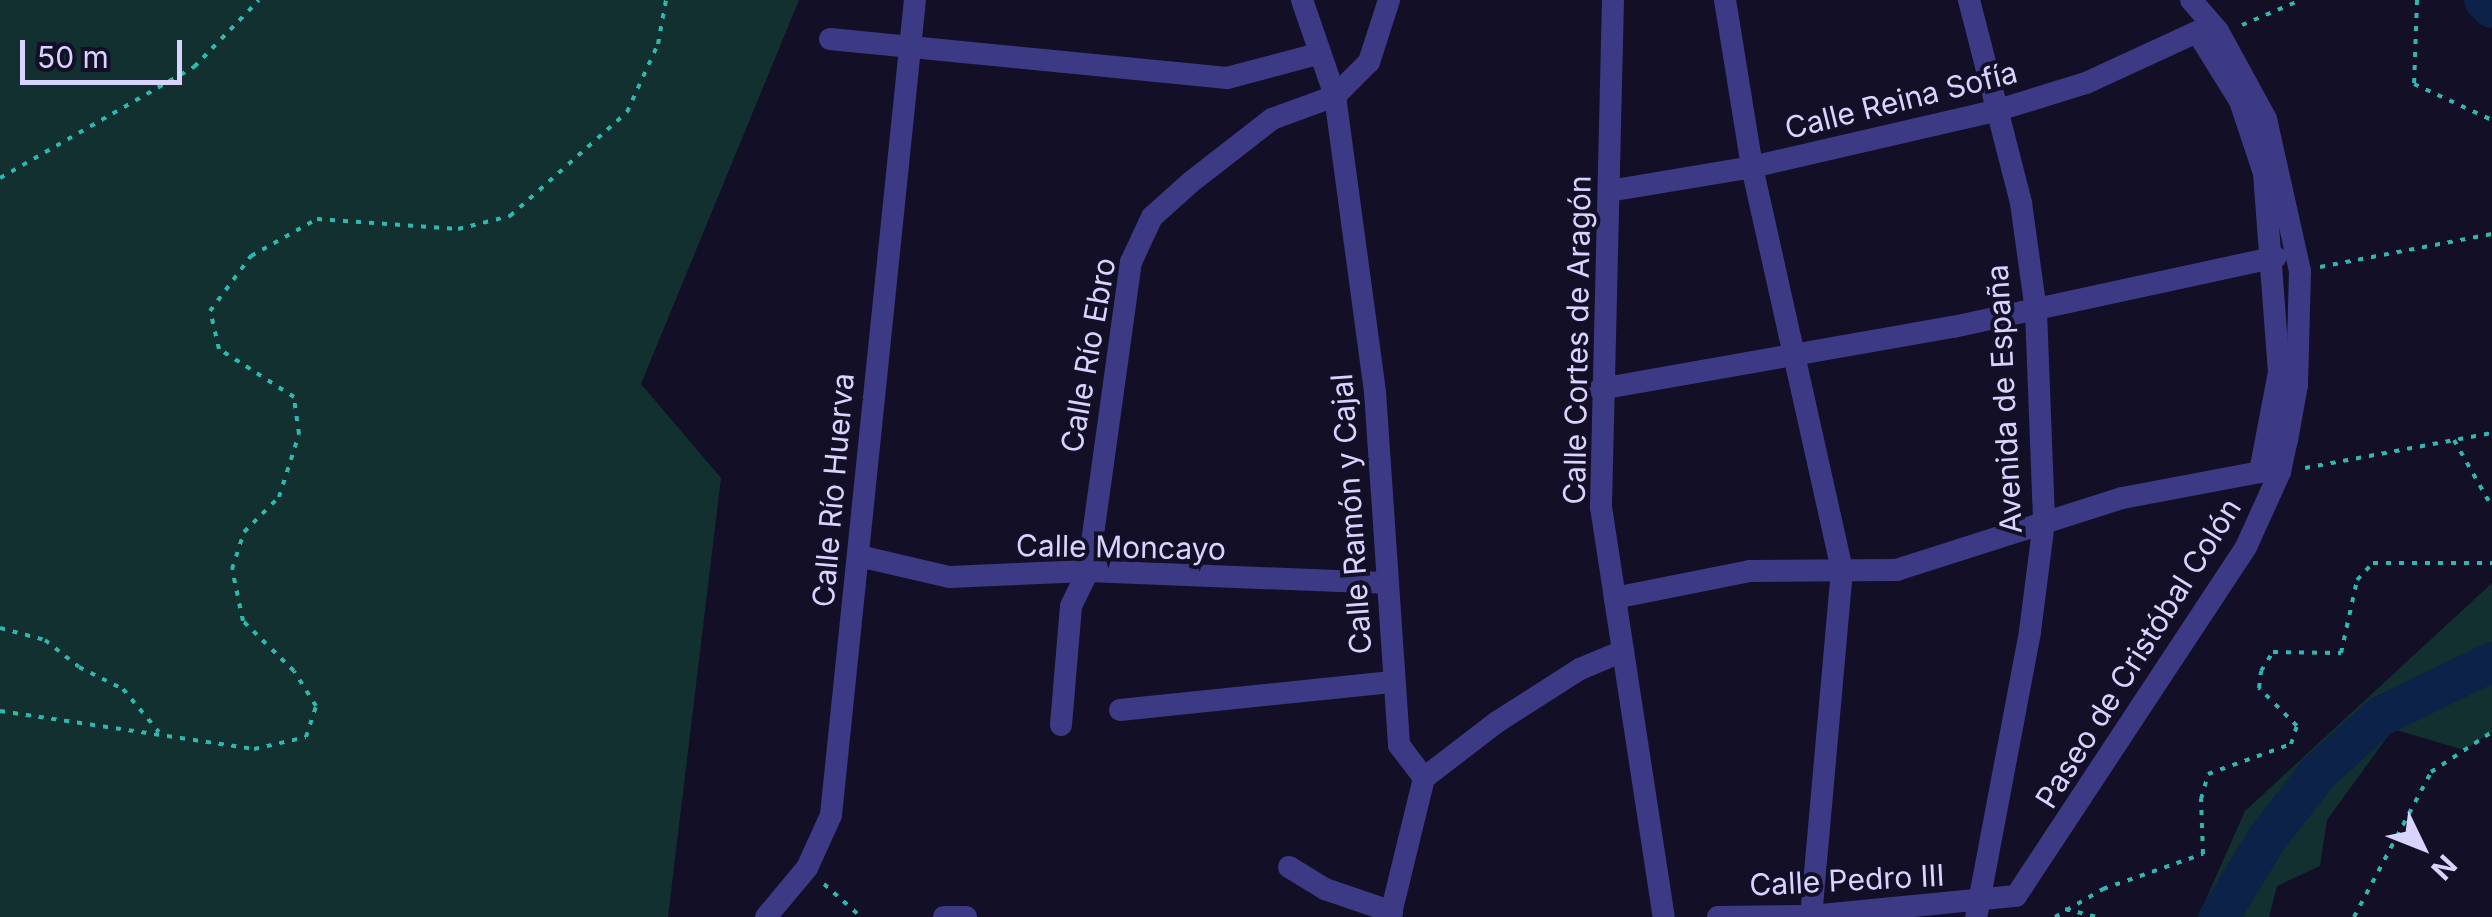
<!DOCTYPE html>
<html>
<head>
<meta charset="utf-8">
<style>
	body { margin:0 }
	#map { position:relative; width:2492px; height:917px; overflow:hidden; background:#130f26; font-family:Inter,sans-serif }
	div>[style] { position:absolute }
	.green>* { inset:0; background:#12302f }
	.river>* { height:40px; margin:-20px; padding:0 20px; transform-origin:20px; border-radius:20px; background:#0c2248 }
	.path>* { height:4px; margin-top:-2px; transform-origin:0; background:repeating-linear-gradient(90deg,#2fb8b0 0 5px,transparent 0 13px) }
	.minor>* { height:22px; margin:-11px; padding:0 11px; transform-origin:11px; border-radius:11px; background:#3d3a85 }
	span { translate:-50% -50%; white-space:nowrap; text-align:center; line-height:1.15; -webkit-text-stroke:8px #130f26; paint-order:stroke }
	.street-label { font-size:30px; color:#d9d4ff }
	.north { position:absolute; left:2372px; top:797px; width:100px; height:100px; -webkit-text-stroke:8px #130f26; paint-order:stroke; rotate:133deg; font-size:28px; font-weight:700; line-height:40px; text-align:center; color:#d9d4ff }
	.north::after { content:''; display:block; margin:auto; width:35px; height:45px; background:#d9d4ff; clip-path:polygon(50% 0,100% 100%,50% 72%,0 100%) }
	.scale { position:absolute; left:20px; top:40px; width:162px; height:45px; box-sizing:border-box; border:5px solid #d9d4ff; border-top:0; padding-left:12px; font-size:30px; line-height:35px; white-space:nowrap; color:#d9d4ff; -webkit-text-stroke:8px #130f26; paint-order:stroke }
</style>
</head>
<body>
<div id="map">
	<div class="green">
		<i style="clip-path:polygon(0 0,799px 0,641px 384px,721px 478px,668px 917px,0 917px)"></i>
		<i style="clip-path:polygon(2492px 583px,2492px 732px,2464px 750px,2393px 729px,2327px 820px,2320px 866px,2277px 886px,2269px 917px,2198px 917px,2245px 811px)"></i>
	</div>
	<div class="river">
		<i style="left:2484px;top:0;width:11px;rotate:45deg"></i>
		<i style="left:2219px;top:917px;width:94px;rotate:-58.5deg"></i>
		<i style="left:2268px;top:837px;width:83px;rotate:-51.9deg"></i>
		<i style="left:2319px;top:772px;width:84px;rotate:-42.1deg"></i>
		<i style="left:2381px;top:716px;width:123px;rotate:-25.9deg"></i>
	</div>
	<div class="path">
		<i style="left:2417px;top:0;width:84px;rotate:92deg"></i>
		<i style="left:2414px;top:84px;width:86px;rotate:24.8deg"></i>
		<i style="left:2242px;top:25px;width:64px;rotate:-23deg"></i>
		<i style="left:0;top:178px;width:224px;rotate:-29.8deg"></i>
		<i style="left:194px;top:67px;width:93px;rotate:-45.9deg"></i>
		<i style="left:2320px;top:267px;width:175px;rotate:-10.9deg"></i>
		<i style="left:2454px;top:440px;width:77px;rotate:60.4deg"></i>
		<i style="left:2305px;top:468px;width:190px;rotate:-10.6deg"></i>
		<i style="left:0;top:628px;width:47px;rotate:14.9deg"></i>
		<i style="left:45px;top:640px;width:43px;rotate:38.5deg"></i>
		<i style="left:79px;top:667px;width:49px;rotate:26.6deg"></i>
		<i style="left:123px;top:689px;width:56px;rotate:50.1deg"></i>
		<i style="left:0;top:711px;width:257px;rotate:8.5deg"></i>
		<i style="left:254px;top:749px;width:53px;rotate:-13deg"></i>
		<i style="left:306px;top:737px;width:33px;rotate:-72deg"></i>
		<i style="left:316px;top:706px;width:41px;rotate:-122.2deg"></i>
		<i style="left:294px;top:671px;width:71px;rotate:-135.6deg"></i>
		<i style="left:243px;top:621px;width:53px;rotate:-101.9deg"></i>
		<i style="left:232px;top:569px;width:39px;rotate:-72deg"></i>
		<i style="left:244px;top:532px;width:49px;rotate:-45deg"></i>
		<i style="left:279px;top:497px;width:66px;rotate:-72.4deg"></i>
		<i style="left:299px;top:434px;width:37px;rotate:-98deg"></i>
		<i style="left:294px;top:397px;width:89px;rotate:-147.4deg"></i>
		<i style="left:219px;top:349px;width:39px;rotate:-103deg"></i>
		<i style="left:210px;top:311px;width:69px;rotate:-53.3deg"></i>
		<i style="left:251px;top:256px;width:76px;rotate:-29.3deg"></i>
		<i style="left:317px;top:219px;width:141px;rotate:4.1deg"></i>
		<i style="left:458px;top:229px;width:54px;rotate:-14deg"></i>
		<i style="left:510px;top:216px;width:157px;rotate:-41.6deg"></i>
		<i style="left:627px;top:112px;width:75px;rotate:-65.5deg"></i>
		<i style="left:658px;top:44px;width:45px;rotate:-79.7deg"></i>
		<i style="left:824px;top:884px;width:50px;rotate:41.7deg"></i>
		<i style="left:2065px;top:909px;width:32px;rotate:14deg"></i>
		<i style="left:2055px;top:917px;width:56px;rotate:-30.3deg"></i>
		<i style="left:2103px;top:889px;width:106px;rotate:-19.3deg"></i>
		<i style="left:2203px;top:854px;width:55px;rotate:-92.1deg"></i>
		<i style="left:2201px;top:799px;width:26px;rotate:-74deg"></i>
		<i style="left:2208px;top:774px;width:88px;rotate:-19.9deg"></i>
		<i style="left:2291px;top:744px;width:19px;rotate:-72deg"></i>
		<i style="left:2297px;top:726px;width:54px;rotate:-135deg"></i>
		<i style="left:2259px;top:688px;width:17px;rotate:-83deg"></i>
		<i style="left:2261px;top:671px;width:22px;rotate:-58deg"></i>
		<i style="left:2273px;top:652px;width:68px;rotate:0.8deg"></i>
		<i style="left:2341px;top:653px;width:75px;rotate:-77.6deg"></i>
		<i style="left:2357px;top:580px;width:23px;rotate:-47deg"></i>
		<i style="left:2373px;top:563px;width:119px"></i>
		<i style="left:2354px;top:917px;width:164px;rotate:-62deg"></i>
		<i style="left:2431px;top:772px;width:73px;rotate:-33.3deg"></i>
	</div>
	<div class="minor">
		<i style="left:1302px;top:0;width:102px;rotate:71deg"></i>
		<i style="left:1335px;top:96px;width:299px;rotate:82.3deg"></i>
		<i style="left:1375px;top:392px;width:354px;rotate:86.1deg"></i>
		<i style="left:1399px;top:745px;width:41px;rotate:52.9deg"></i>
		<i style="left:1424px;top:778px;width:143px;rotate:103.7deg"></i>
		<i style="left:1613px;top:0;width:507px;rotate:91.36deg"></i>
		<i style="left:1601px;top:507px;width:415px;rotate:81.3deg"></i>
		<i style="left:1725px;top:0;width:169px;rotate:80.8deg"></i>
		<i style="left:1752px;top:167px;width:413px;rotate:77.4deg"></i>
		<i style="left:1842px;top:570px;width:348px;rotate:95.1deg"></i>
		<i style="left:1969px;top:0;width:210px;rotate:75.6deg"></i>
		<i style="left:2021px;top:203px;width:109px;rotate:82.1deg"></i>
		<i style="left:2036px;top:311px;width:211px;rotate:87.8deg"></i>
		<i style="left:2044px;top:522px;width:111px;rotate:97.3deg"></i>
		<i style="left:2030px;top:632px;width:290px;rotate:100.7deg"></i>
		<i style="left:830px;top:39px;width:399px;rotate:5.6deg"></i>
		<i style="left:1227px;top:78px;width:94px;rotate:-14.8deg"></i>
		<i style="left:1335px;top:96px;width:48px;rotate:-45deg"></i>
		<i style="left:1369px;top:62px;width:65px;rotate:-72.1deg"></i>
		<i style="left:1609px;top:191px;width:145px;rotate:-9.5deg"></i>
		<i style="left:1752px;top:167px;width:249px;rotate:-13deg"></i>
		<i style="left:1995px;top:111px;width:95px;rotate:-17.1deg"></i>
		<i style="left:2086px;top:83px;width:122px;rotate:-24.7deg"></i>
		<i style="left:2197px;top:32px;width:81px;rotate:58.1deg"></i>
		<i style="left:2240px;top:101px;width:76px;rotate:71.6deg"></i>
		<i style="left:2264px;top:173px;width:200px;rotate:85.7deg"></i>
		<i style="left:2279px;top:372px;width:102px;rotate:100.8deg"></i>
		<i style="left:2260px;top:472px;width:140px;rotate:169.3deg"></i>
		<i style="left:2122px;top:498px;width:236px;rotate:162.3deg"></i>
		<i style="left:1897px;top:570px;width:147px;rotate:179.6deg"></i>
		<i style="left:1750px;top:571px;width:138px;rotate:168.7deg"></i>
		<i style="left:1600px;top:389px;width:358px;rotate:-10deg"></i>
		<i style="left:1953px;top:327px;width:330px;rotate:-12.2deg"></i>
		<i style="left:859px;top:556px;width:92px;rotate:13.1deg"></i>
		<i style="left:949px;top:577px;width:139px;rotate:-2.5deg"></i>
		<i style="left:1088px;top:571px;width:296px;rotate:2.3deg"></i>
		<i style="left:1120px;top:710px;width:273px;rotate:-5.9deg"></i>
		<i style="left:1061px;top:725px;width:119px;rotate:-85.2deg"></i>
		<i style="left:1071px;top:606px;width:39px;rotate:-64deg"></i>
		<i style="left:1088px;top:571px;width:312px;rotate:-82.1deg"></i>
		<i style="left:1131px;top:262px;width:50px;rotate:-65deg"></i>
		<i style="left:1152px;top:217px;width:52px;rotate:-41.9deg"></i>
		<i style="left:1191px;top:182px;width:103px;rotate:-37.9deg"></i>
		<i style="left:1272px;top:119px;width:67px;rotate:-20.1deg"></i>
		<i style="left:1424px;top:778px;width:92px;rotate:-37.5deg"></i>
		<i style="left:1497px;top:722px;width:98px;rotate:-32.6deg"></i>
		<i style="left:1580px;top:669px;width:47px;rotate:-22.7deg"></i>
		<i style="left:1289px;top:867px;width:42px;rotate:31.4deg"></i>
		<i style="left:1325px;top:889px;width:71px;rotate:18.9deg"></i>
		<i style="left:766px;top:917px;width:64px;rotate:-50.1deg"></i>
		<i style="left:807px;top:868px;width:58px;rotate:-65.6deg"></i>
		<i style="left:831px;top:815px;width:819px;rotate:-84.12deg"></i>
		<i style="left:944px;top:917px;width:22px"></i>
		<i style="left:1718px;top:917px;width:93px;rotate:-0.6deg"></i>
		<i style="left:1811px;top:916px;width:206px;rotate:-5.6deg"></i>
		<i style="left:2016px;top:896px;width:418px;rotate:-56.6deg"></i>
		<i style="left:2246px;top:547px;width:82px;rotate:-65.6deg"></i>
		<i style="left:2280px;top:472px;width:33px;rotate:-78deg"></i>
		<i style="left:2287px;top:440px;width:56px;rotate:-79.7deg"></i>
		<i style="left:2297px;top:385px;width:114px;rotate:-88.5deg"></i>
		<i style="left:2300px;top:271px;width:156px;rotate:-102.6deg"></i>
		<i style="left:2266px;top:119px;width:100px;rotate:-118.6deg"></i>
		<i style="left:2218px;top:31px;width:41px;rotate:-131.1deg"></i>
	</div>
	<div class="street-label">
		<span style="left:1901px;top:100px;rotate:-14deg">Calle Reina Sofía</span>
		<span style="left:1577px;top:340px;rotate:-89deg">Calle Cortes de Aragón</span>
		<span style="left:1088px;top:355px;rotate:-80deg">Calle Río Ebro</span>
		<span style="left:2004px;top:399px;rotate:-93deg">Avenida de España</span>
		<span style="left:833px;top:490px;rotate:-85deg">Calle Río Huerva</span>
		<span style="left:1351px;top:514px;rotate:-94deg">Calle Ramón y Cajal</span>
		<span style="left:1121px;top:547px;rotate:1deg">Calle Moncayo</span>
		<span style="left:2138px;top:653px;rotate:-58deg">Paseo de Cristóbal Colón</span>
		<span style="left:1847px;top:880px;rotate:-3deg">Calle Pedro III</span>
	</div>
	<div class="north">N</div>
	<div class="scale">50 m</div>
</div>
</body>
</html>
